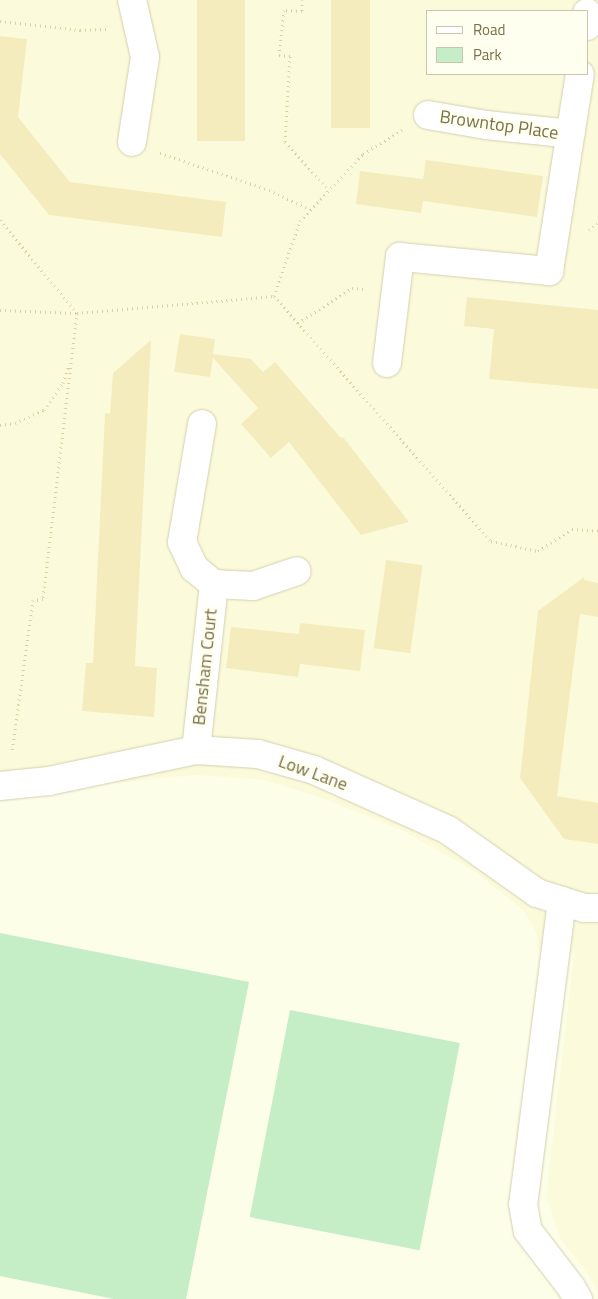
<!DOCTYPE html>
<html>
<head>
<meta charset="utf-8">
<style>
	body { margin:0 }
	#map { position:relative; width:598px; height:1299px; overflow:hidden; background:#fcfee8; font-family:"Titillium Web",sans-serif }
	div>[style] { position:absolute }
	.residential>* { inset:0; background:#fbfbdb }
	.green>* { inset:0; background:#c5edc6; transform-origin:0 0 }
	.building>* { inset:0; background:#f5ecbe; transform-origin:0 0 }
	.path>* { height:3px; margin-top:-1.5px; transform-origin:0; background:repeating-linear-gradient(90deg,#dad0a0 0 1px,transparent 0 5px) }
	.roads { filter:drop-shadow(0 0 1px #d3cfaf) drop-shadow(0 0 1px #d3cfaf) }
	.minor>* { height:28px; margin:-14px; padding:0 14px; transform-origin:14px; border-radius:14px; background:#fff }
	span { translate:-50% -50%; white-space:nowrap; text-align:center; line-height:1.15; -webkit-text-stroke:5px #feffef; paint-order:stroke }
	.street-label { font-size:18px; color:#7a704a }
	.legend { position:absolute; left:426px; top:10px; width:162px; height:65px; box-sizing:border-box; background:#feffef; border:1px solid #c9c6ad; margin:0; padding:6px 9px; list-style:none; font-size:15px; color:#7a704a }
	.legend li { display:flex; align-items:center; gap:10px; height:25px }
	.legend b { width:25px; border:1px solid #c9c6ad }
</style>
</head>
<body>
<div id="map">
	<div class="residential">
		<i style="clip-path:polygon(evenodd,0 0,598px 0,598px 1293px,589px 1275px,561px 1240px,546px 1195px,574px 954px,537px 948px,536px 932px,524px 911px,476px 872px,401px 830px,322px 798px,264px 780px,196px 775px,0 794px,0 0,427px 11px,587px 11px,587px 74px,427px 74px,427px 11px)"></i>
	</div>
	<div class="green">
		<i style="clip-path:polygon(0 933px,249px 982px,186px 1299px,114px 1299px,0 1276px)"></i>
		<i style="left:290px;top:1010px;width:173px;height:211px;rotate:11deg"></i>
	</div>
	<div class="building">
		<i style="left:197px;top:0;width:48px;height:141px"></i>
		<i style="left:331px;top:0;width:39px;height:128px"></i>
		<i style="clip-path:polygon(0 36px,27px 39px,18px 117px,70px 182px,226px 202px,222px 237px,49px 215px,0 154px)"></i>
		<i style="clip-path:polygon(426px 160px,543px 176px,537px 217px,423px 201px,421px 213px,356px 204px,360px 171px,423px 179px)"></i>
		<i style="clip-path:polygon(467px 297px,598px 310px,598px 389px,489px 379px,494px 329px,464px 326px)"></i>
		<i style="clip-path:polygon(180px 334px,215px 339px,213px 354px,251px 359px,263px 372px,275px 362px,341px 438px,343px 437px,409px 522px,361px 535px,289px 442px,271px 458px,241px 424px,258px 408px,213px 358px,210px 377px,174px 372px)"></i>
		<i style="clip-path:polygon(151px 340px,135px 666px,157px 668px,154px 717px,82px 711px,86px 663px,93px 663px,105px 413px,110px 414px,113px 373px)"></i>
		<i style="left:386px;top:560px;width:37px;height:89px;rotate:8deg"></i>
		<i style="clip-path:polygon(584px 577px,584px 580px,598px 583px,598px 617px,580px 614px,557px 796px,598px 803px,598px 844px,564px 839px,520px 778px,538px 611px)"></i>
		<i style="clip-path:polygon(300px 623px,365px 630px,360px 671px,300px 664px,298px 677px,226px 668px,231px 627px,299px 634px)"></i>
	</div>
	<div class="path">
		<i style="left:302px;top:0;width:11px;rotate:90deg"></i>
		<i style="left:302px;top:11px;width:18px;rotate:-177deg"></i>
		<i style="left:284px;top:10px;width:45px;rotate:96.3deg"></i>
		<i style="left:279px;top:55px;width:11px;rotate:5deg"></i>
		<i style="left:290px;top:56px;width:86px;rotate:93.3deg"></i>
		<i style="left:285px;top:142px;width:65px;rotate:47.5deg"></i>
		<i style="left:0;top:21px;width:81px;rotate:6.4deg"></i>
		<i style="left:80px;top:30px;width:26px;rotate:-2deg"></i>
		<i style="left:160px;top:153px;width:115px;rotate:18.7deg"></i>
		<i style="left:269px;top:190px;width:42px;rotate:25.3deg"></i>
		<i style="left:0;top:220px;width:121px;rotate:50.4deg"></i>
		<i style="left:77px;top:313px;width:288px;rotate:96.8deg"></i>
		<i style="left:43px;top:599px;width:10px;rotate:174deg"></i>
		<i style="left:33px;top:600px;width:153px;rotate:97.9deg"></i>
		<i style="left:589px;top:230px;width:11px;rotate:-38deg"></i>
		<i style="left:274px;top:296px;width:327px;rotate:48.5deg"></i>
		<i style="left:491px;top:541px;width:48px;rotate:12deg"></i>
		<i style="left:538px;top:551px;width:40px;rotate:-32.9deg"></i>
		<i style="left:572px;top:529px;width:26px;rotate:4deg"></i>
		<i style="left:0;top:310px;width:77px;rotate:2.2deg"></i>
		<i style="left:77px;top:313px;width:198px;rotate:-4.9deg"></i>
		<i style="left:274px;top:296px;width:79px;rotate:-70.9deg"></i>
		<i style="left:300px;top:221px;width:92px;rotate:-46.8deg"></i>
		<i style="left:363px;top:154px;width:46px;rotate:-31.6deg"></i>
		<i style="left:298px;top:323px;width:64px;rotate:-32.9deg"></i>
		<i style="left:352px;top:288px;width:12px;rotate:5deg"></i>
		<i style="left:0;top:425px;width:15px;rotate:-8deg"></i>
		<i style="left:15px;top:423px;width:32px;rotate:-24deg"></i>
		<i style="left:44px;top:410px;width:33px;rotate:-55deg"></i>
		<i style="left:63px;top:383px;width:19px;rotate:-72deg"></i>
	</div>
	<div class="roads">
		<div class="minor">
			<i style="left:587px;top:13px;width:13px;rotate:90deg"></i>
			<i style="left:428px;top:115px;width:59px;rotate:9.8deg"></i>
			<i style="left:486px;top:125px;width:85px;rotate:6deg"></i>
			<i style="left:132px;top:142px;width:86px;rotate:-81.3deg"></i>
			<i style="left:145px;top:57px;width:58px;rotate:-102.8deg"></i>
			<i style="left:387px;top:363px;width:107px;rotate:-83deg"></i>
			<i style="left:400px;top:257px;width:150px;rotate:5.4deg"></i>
			<i style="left:549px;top:271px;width:199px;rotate:-81.1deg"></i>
			<i style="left:202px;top:424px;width:120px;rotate:99.6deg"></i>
			<i style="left:182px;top:542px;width:29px;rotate:65deg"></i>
			<i style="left:194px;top:568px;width:26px;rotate:39deg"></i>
			<i style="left:214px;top:584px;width:39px;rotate:3deg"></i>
			<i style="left:253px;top:586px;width:46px;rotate:-18.8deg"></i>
			<i style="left:196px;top:750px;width:167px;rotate:-83.8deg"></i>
			<i style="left:0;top:786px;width:49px;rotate:-5.8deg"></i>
			<i style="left:49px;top:781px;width:150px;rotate:-11.9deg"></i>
			<i style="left:196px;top:750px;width:62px;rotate:3.7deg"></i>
			<i style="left:258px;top:754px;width:58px;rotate:15.9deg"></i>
			<i style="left:314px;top:770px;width:147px;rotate:24.1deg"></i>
			<i style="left:448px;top:830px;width:109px;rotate:35.3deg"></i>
			<i style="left:537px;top:893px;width:49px;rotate:17.7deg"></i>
			<i style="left:584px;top:908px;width:14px"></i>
			<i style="left:562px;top:901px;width:305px;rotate:97.3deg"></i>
			<i style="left:523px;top:1204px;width:27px;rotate:80deg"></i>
			<i style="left:528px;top:1231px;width:71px;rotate:52.5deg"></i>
			<i style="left:571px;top:1287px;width:14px;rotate:60deg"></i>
		</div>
	</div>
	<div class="street-label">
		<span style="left:499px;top:125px;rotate:8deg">Browntop Place</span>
		<span style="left:205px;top:667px;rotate:-84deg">Bensham Court</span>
		<span style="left:313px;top:773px;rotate:20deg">Low Lane</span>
	</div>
	<ul class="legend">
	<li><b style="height:6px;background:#fff"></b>Road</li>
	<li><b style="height:14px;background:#c5edc6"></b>Park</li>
	</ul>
</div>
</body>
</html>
